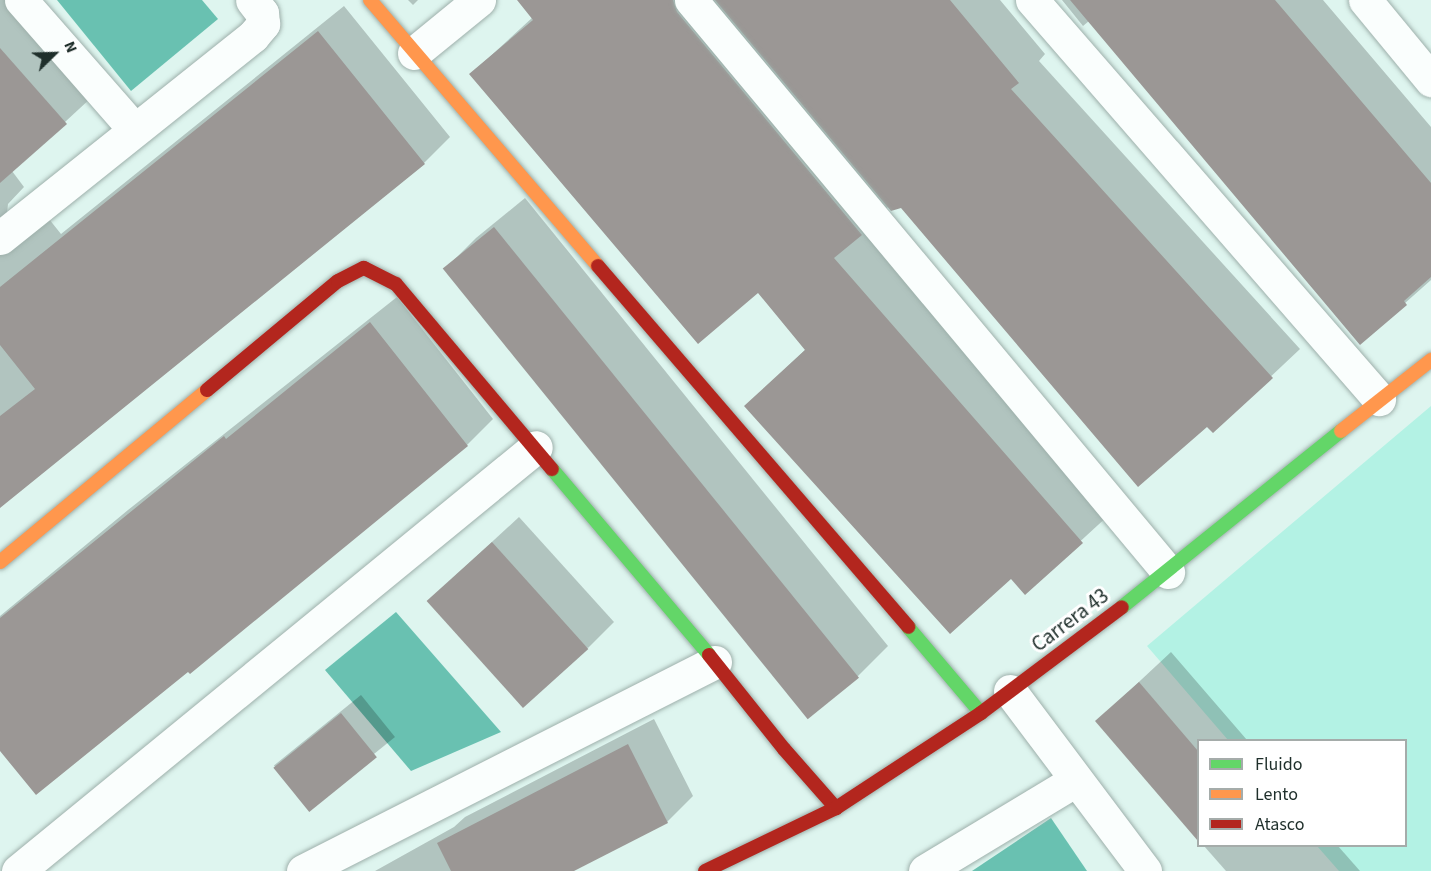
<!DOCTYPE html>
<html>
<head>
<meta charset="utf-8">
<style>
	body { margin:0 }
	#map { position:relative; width:1431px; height:871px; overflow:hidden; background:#def5ef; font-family:"Source Sans 3",sans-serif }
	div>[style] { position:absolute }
	.green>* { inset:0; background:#b3f2e4 }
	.water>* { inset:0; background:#69c1b1 }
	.shadow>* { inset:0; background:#0003; transform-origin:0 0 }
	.building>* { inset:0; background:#9b9795; transform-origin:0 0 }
	.roads { filter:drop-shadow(0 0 2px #9eb0ab) drop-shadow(0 0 2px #9eb0ab) }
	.street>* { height:33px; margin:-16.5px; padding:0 16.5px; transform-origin:16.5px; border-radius:16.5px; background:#fafefd }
	.fast>* { height:14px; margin:-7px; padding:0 7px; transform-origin:7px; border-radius:7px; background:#63d668 }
	.slow>* { height:14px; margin:-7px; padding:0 7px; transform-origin:7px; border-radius:7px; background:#ff974d }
	.jam>* { height:14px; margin:-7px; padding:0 7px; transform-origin:7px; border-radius:7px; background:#b3261e }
	span { translate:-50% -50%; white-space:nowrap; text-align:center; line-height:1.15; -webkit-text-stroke:6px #fff; paint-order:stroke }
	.street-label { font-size:21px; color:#1f2f2b }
	.legend { position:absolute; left:1197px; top:739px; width:210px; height:108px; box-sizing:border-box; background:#fff; border:2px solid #a5acaa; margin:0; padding:8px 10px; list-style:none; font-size:18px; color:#1f2f2b }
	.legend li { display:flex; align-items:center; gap:12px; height:30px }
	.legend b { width:30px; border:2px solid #a5acaa }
	.north { position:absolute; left:24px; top:24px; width:60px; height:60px; -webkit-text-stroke:4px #fff; paint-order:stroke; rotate:67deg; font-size:16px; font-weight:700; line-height:24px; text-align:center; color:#1f2f2b }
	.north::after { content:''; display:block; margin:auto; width:21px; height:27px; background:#1f2f2b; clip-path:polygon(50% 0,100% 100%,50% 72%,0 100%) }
</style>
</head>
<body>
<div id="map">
	<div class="green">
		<i style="clip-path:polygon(1431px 406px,1431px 871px,1339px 871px,1317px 846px,1406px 846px,1406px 740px,1228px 740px,1147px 646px)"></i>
	</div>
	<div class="water">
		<i style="clip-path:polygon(57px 0,202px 0,218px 19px,131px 91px)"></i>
		<i style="clip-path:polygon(396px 612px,501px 732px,411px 771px,325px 670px)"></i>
		<i style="clip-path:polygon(1051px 818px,1087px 871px,972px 871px)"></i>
	</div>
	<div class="shadow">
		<i style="clip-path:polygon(0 0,7px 0,92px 97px,12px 171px,24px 187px,8px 204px,7px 213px,49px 219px,61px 234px,344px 6px,450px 137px,424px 163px,0 507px)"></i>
		<i style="clip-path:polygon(408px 0,418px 0,413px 5px)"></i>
		<i style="clip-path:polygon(531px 0,1000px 0,1045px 54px,1039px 61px,1300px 349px,1213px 431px,901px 206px,889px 206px,863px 232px,1110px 514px,1025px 592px,1011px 577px,746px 406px,806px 349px,759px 291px,471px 74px,533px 17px)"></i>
		<i style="clip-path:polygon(1062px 0,1323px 0,1431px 127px,1431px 280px,1360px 343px,1089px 21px,1083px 26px)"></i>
		<i style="clip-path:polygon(525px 198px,888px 646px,857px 677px,445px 269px,476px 238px)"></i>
		<i style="clip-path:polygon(397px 297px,493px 419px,467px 445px,190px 672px,188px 670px,0 749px,0 616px,128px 510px)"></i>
		<i style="clip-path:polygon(519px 517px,614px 622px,588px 648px,455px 576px)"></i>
		<i style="clip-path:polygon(1171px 652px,1247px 740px,1198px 740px,1198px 839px,1097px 721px)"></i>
		<i style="left:361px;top:695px;width:54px;height:112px;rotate:51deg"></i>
		<i style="clip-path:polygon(654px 719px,693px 796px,667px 822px,570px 871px,375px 871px,454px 827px,465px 817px)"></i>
		<i style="clip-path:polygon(1204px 846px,1338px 846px,1360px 871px,1226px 871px)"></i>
	</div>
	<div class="building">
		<i style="clip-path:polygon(517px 0,673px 0,677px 12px,862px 235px,834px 258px,1083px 543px,1025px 595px,1011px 579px,950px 634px,744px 406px,805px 350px,758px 293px,698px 344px,469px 74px,533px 20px)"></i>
		<i style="clip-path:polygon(715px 0,950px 0,1019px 83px,1011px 89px,1273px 378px,1213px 433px,1207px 427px,1138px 487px,901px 208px,891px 211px)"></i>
		<i style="clip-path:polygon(1070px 0,1275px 0,1431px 183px,1431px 277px,1404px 301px,1407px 305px,1360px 345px)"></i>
		<i style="clip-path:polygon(318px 31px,425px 164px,0 508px,0 416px,35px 389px,0 345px,0 287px)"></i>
		<i style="clip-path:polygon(0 48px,67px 124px,0 183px)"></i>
		<i style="left:494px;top:227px;width:580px;height:66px;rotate:51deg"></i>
		<i style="clip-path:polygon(370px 322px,468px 446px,190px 674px,188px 672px,36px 795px,0 751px,0 618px,224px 436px,226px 439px)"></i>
		<i style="left:492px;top:542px;width:144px;height:88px;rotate:48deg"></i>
		<i style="clip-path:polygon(1139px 682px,1198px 751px,1198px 841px,1095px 721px)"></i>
		<i style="left:341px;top:713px;width:57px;height:87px;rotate:51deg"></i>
		<i style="clip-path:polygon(628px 744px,668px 823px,574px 871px,451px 871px,437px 843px)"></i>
	</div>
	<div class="roads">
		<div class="street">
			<i style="left:21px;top:0;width:171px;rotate:48.8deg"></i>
			<i style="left:691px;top:0;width:745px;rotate:50.17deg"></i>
			<i style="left:1032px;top:0;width:529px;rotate:48.99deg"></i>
			<i style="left:1365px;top:0;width:104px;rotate:50.5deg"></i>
			<i style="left:414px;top:53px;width:84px;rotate:-39.2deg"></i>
			<i style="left:0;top:238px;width:324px;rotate:-38.6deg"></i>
			<i style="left:253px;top:36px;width:16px;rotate:-50deg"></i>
			<i style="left:263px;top:24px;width:11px;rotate:-95deg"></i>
			<i style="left:262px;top:13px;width:16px;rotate:-128deg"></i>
			<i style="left:1010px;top:691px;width:225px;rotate:53.1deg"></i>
			<i style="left:18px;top:871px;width:669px;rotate:-39.3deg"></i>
			<i style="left:303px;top:871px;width:462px;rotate:-26.9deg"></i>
			<i style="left:925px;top:871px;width:176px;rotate:-31.1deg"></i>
		</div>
		<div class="fast">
			<i style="left:552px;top:469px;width:243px;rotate:49.8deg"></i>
			<i style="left:1122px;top:607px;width:281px;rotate:-38.8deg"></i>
			<i style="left:908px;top:627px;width:113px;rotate:49.7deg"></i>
		</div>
		<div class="slow">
			<i style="left:370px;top:0;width:350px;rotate:49.4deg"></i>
			<i style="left:1341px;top:431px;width:115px;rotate:-38.3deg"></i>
			<i style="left:0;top:562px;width:269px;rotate:-39.7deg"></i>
		</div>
		<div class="jam">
			<i style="left:598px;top:266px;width:476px;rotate:49.3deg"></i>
			<i style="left:207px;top:390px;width:170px;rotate:-39.8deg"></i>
			<i style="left:338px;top:281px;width:29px;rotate:-27deg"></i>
			<i style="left:364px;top:268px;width:36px;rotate:27deg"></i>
			<i style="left:396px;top:284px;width:242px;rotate:49.9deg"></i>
			<i style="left:709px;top:655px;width:120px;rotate:51.4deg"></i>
			<i style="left:784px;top:749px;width:79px;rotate:48.6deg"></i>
			<i style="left:705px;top:871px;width:145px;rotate:-25.7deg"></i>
			<i style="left:836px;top:808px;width:173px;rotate:-33.2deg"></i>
			<i style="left:981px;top:713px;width:176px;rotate:-36.9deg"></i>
		</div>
	</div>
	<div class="street-label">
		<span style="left:1070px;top:620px;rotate:-37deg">Carrera 43</span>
	</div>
	<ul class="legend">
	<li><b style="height:8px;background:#63d668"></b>Fluido</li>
	<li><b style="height:8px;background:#ff974d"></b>Lento</li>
	<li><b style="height:8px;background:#b3261e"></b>Atasco</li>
	</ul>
	<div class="north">N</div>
</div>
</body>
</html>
